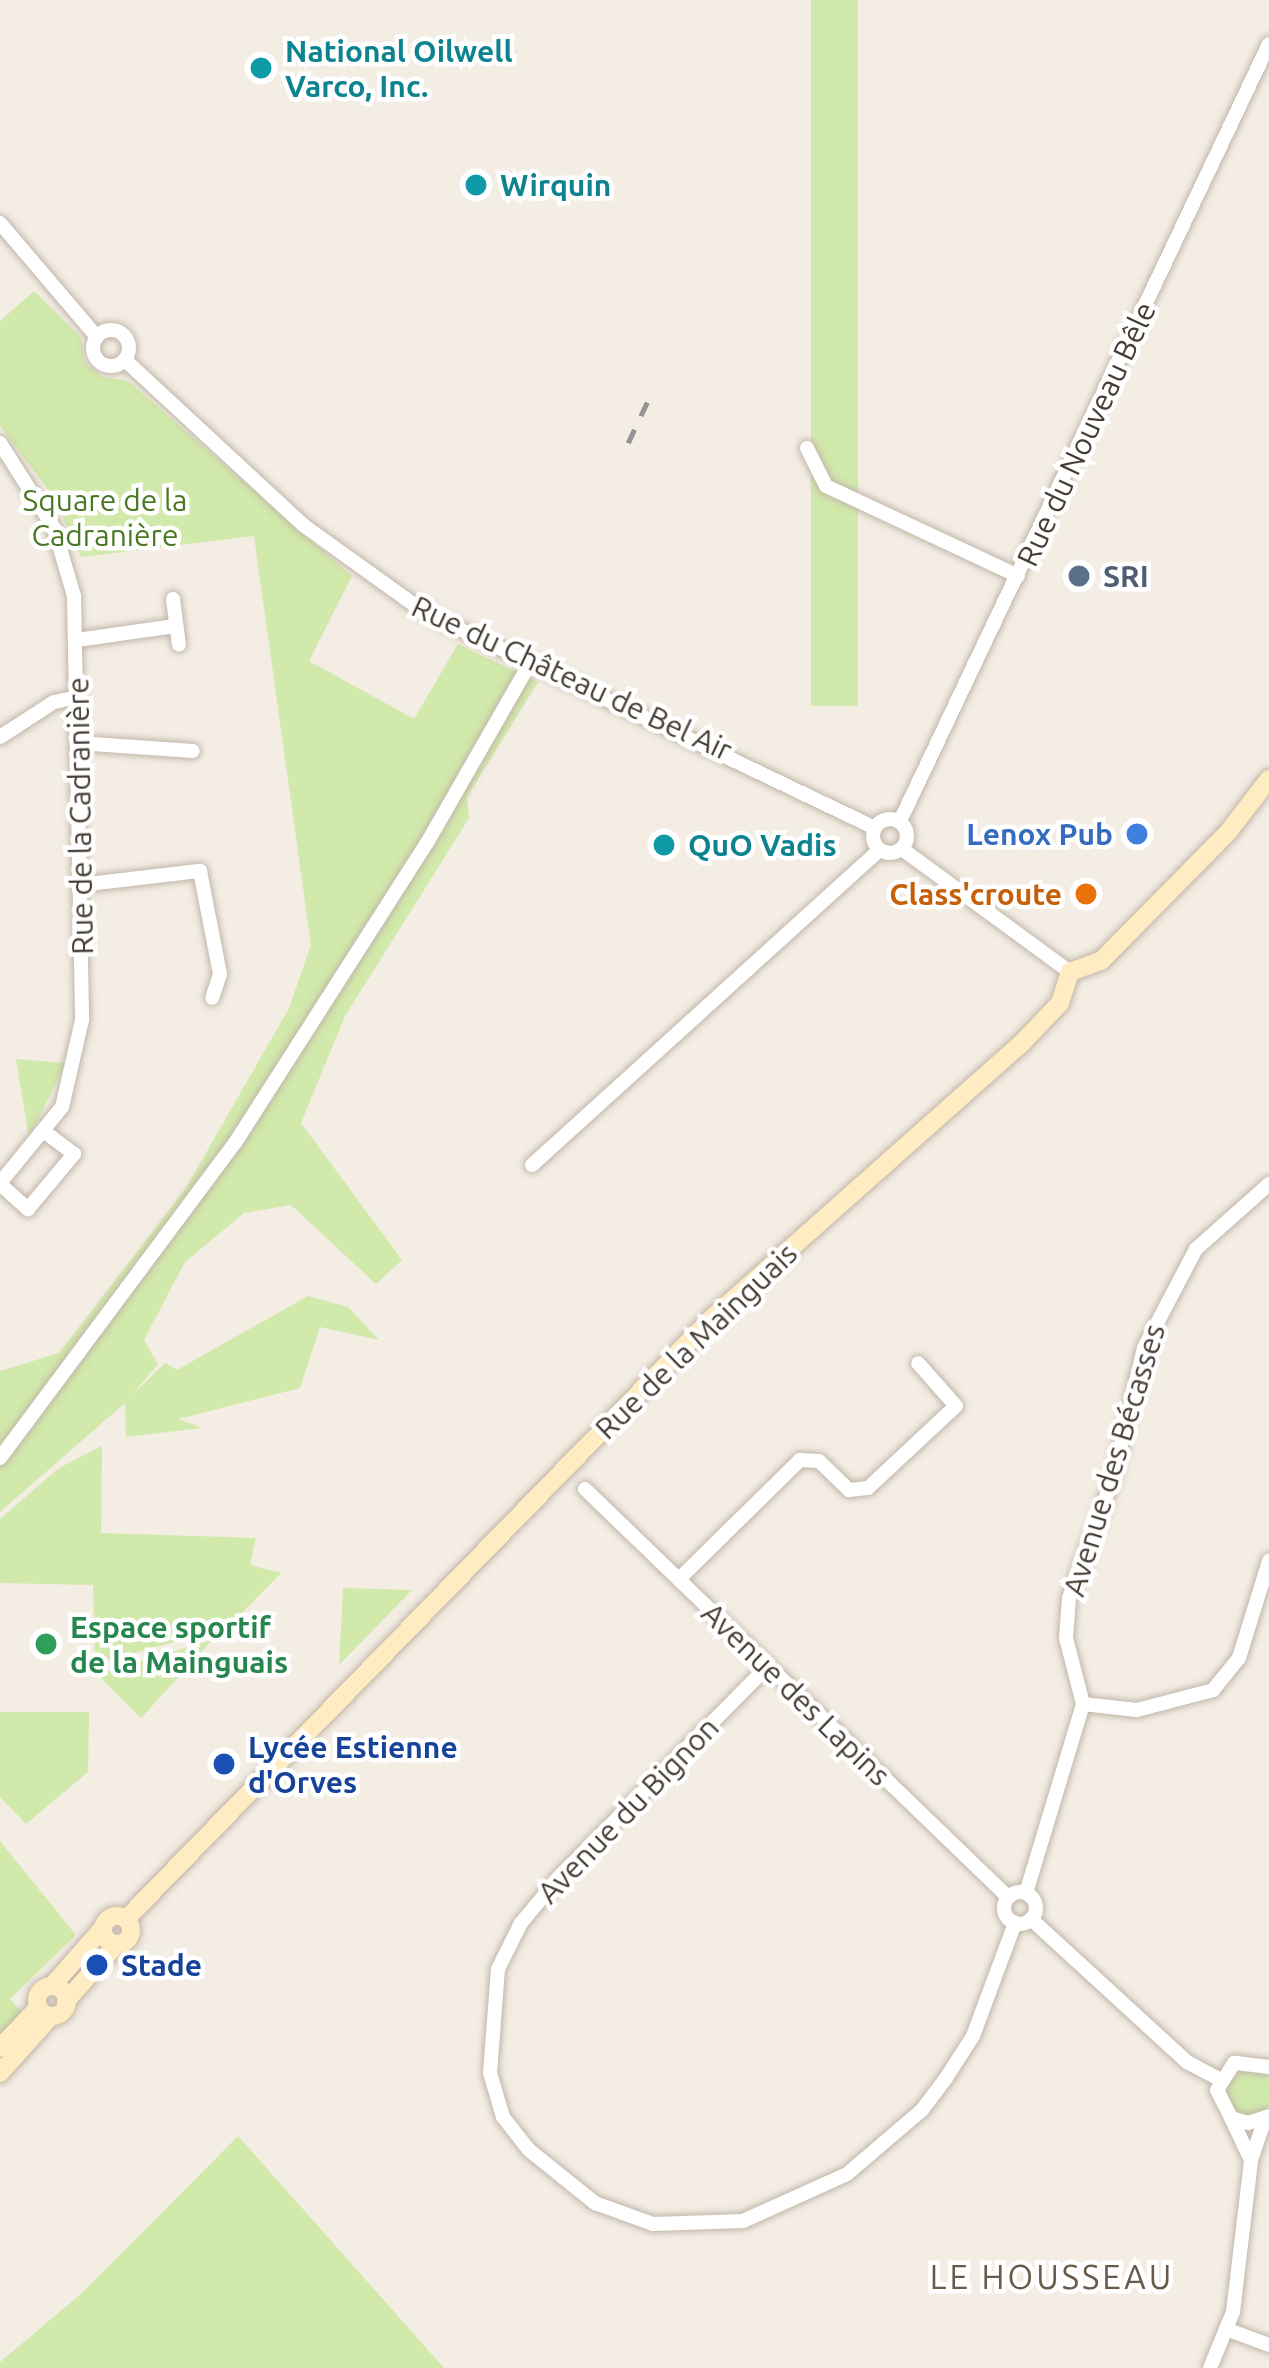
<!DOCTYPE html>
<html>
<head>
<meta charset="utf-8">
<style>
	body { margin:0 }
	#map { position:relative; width:1269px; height:2368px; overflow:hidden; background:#f3ede4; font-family:Ubuntu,sans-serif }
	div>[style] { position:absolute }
	.green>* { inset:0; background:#d1e9aa; transform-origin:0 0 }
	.round { border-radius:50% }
	.roads { filter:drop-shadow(0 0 3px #c2b7a9) drop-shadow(0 0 3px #c2b7a9) }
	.street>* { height:14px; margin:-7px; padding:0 7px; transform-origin:7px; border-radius:7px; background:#fff }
	.street>.ring { margin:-7px; padding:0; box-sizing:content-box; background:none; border:14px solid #fff; border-radius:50% }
	.secondary>* { height:18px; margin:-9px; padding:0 9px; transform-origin:9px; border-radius:9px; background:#ffecc2 }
	.secondary>.ring { margin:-9px; padding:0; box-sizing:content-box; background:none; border:18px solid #ffecc2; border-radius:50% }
	.rail>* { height:4.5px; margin-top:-2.25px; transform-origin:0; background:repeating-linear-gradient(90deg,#949494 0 15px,transparent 0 30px) }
	.dots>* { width:33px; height:33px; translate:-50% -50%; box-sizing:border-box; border:6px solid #fff; border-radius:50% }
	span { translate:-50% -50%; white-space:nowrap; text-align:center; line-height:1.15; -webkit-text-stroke:9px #fff; paint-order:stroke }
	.culture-label { font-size:30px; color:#0d838f; font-weight:700 }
	.left { translate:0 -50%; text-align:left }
	.street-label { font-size:30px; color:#453d34 }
	.park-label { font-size:30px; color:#4a7925 }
	.service-label { font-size:30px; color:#4e5e75; font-weight:700 }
	.shop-label { font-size:30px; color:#366cbe; font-weight:700 }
	.right { translate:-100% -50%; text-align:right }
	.food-label { font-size:30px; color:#c56008; font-weight:700 }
	.leisure-label { font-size:30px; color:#27864d; font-weight:700 }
	.transit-label { font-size:30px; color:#164399; font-weight:700 }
	.neighbourhood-label { font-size:33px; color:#685a4a; letter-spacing:3px }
</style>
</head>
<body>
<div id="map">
	<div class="green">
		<i style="left:811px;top:0;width:47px;height:706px"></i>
		<i style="clip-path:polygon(34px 291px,81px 337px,84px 362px,103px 377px,128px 381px,352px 576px,309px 661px,414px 719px,458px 644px,538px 682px,467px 797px,469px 818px,345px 1016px,301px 1123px,402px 1260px,376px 1284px,291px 1205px,244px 1213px,185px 1262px,144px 1340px,158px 1364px,131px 1396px,165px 1363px,177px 1370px,308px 1296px,348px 1307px,379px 1340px,320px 1327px,300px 1388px,178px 1419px,202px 1428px,126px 1437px,125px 1403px,0 1512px,0 1371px,59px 1353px,186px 1188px,289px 1008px,311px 945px,254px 536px,81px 557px,53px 496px,0 426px,0 321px)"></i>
		<i style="clip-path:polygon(16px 1059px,66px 1063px,29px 1138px)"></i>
		<i style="clip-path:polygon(102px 1446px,101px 1533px,256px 1538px,250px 1565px,281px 1573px,228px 1627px,95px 1664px,93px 1585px,0 1583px,0 1519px,59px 1468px)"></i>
		<i style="clip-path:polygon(343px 1588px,412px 1590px,339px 1665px,343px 1589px)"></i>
		<i style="clip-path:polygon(212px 1640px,141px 1718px,102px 1679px,102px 1673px)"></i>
		<i style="clip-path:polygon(0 1712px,89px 1712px,88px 1772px,26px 1824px,0 1797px)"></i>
		<i style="clip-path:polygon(0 1841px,76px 1935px,10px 1999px,43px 2036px,0 2084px)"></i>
		<i class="round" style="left:1223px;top:2067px;width:50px;height:50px"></i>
		<i style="clip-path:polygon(238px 2136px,444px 2368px,0 2368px,0 2362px,81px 2294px)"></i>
	</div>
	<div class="roads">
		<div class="street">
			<i style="left:0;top:223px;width:150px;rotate:49.6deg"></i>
			<i class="ring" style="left:93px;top:330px;width:22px;height:22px"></i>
			<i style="left:125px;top:360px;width:243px;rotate:42.8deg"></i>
			<i style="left:303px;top:525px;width:149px;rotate:35.7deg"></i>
			<i style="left:424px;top:612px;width:500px;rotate:25.59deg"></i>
			<i style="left:0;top:443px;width:101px;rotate:57.6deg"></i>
			<i style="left:54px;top:528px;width:71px;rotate:73.6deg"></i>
			<i style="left:74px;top:596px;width:424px;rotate:88.9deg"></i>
			<i style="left:82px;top:1020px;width:89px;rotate:102.9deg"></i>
			<i style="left:62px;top:1107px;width:98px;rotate:129.2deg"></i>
			<i style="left:807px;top:448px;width:42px;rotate:63.4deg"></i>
			<i style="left:826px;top:486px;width:212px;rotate:25.1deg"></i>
			<i style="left:173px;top:599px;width:46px;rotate:82.6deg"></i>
			<i style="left:77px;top:640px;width:99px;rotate:-8.1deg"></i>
			<i style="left:0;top:737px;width:64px;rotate:-32.9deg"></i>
			<i style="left:54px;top:702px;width:25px;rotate:-12deg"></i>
			<i style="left:78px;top:743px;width:115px;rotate:4deg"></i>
			<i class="ring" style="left:873px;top:819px;width:20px;height:20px"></i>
			<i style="left:900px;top:821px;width:860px;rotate:-64.6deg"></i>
			<i style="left:902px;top:849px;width:208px;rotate:36.2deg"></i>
			<i style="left:80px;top:885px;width:121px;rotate:-6.7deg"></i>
			<i style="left:200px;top:871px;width:105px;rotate:79deg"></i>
			<i style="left:220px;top:974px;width:25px;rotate:108deg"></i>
			<i style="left:532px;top:1165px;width:469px;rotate:-42.2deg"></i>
			<i style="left:0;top:1184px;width:38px;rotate:42deg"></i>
			<i style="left:28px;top:1209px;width:72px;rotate:-50.1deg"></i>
			<i style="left:74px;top:1154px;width:35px;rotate:-143deg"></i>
			<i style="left:0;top:1458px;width:393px;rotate:-53.3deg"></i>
			<i style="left:235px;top:1143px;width:356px;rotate:-57.4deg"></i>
			<i style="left:427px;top:843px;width:207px;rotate:-60.2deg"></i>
			<i style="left:585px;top:1489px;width:588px;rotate:43.97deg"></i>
			<i style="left:679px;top:1579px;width:170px;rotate:-44.5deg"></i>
			<i style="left:800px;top:1460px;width:19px;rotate:3deg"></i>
			<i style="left:819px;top:1461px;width:42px;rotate:44deg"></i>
			<i style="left:849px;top:1490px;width:19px;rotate:-6deg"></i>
			<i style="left:868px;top:1488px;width:120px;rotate:-43deg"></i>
			<i style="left:956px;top:1406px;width:57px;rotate:-131.5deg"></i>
			<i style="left:766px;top:1668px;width:291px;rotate:134.7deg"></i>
			<i style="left:561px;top:1875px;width:62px;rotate:129.8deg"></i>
			<i style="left:521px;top:1923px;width:51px;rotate:116.6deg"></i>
			<i style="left:498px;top:1969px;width:104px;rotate:94.4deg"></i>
			<i style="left:490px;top:2073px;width:46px;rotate:73.5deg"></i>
			<i style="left:503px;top:2117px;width:42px;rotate:51.8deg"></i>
			<i style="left:529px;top:2150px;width:85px;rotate:38.8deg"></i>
			<i style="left:595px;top:2203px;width:62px;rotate:19.9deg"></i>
			<i style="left:653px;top:2224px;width:90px;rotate:-1.9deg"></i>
			<i style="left:743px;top:2221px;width:114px;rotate:-24.3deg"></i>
			<i style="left:847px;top:2174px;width:99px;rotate:-40.5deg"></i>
			<i style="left:922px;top:2110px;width:40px;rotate:-53deg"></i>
			<i style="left:946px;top:2078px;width:50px;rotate:-57.3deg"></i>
			<i style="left:973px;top:2036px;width:121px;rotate:-69.6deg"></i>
			<i style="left:1083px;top:1704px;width:68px;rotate:-104.4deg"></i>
			<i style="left:1066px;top:1638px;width:40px;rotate:-85.7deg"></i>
			<i style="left:1069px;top:1598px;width:128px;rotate:-69.9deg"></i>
			<i style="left:1113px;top:1478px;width:134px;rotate:-76.6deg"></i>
			<i style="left:1144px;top:1348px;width:112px;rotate:-62.3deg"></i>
			<i style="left:1196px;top:1249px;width:98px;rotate:-41.7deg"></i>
			<i class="ring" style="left:1004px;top:1892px;width:18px;height:18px"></i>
			<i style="left:1026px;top:1893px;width:197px;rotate:-73.2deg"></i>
			<i style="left:1083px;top:1704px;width:54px;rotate:6.3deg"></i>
			<i style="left:1137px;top:1710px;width:79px;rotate:-14.7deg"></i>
			<i style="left:1213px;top:1690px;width:41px;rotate:-50.9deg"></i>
			<i style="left:1239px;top:1658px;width:102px;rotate:-72.8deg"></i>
			<i style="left:1031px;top:1919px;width:212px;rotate:42.5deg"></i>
			<i style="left:1187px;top:2062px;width:36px;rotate:28deg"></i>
			<i style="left:1269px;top:2067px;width:35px;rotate:-173deg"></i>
			<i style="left:1234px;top:2063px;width:32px;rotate:122deg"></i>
			<i style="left:1217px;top:2090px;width:31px;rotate:63deg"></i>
			<i style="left:1231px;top:2118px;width:18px;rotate:16deg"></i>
			<i style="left:1248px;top:2123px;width:22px;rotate:-18deg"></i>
			<i style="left:1231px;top:2118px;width:47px;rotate:64.5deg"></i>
			<i style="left:1226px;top:2329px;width:46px;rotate:20.4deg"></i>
			<i style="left:1210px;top:2368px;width:61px;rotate:-67.7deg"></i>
			<i style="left:1233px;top:2312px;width:153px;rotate:-83.2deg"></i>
			<i style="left:1251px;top:2160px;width:43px;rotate:-71.1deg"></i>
		</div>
		<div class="secondary">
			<i class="ring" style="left:103px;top:1916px;width:10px;height:10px"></i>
			<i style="left:126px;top:1919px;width:838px;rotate:-45.73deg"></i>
			<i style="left:711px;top:1319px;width:413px;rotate:-41.6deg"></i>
			<i style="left:1020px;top:1045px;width:58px;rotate:-46.4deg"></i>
			<i style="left:1060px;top:1003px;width:33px;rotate:-72deg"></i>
			<i style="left:1070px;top:972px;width:33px;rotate:-20deg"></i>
			<i style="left:1101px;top:961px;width:182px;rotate:-45.4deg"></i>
			<i style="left:1229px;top:831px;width:66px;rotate:-52.4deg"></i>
			<i style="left:52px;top:1986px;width:77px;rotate:-48.7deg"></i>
			<i class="ring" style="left:37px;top:1986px;width:12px;height:12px"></i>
			<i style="left:66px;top:2001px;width:76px;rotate:-48.2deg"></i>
			<i style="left:0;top:2048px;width:51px;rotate:-46.6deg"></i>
			<i style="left:0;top:2073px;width:76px;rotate:-48.2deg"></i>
		</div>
	</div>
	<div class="rail">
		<i style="left:628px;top:443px;width:54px;rotate:-64.9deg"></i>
	</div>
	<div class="dots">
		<i style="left:261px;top:68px;background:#0f9aa8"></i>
		<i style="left:476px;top:185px;background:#0f9aa8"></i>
		<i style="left:1079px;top:576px;background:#5c6f8a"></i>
		<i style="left:1137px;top:834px;background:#3f7fe0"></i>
		<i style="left:664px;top:845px;background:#0f9aa8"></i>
		<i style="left:1086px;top:894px;background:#e8710a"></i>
		<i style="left:46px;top:1644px;background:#2e9e5b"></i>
		<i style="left:224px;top:1764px;background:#1a4fb4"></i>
		<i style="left:97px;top:1965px;background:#1a4fb4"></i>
	</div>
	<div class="culture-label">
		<span class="left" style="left:285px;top:68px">National Oilwell<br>Varco, Inc.</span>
		<span class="left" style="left:500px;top:185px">Wirquin</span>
		<span class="left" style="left:688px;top:845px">QuO Vadis</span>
	</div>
	<div class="street-label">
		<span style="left:1086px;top:434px;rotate:-65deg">Rue du Nouveau Bêle</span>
		<span style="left:572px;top:678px;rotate:25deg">Rue du Château de Bel Air</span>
		<span style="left:80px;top:816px;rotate:-91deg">Rue de la Cadranière</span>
		<span style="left:696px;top:1341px;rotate:-44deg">Rue de la Mainguais</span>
		<span style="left:1114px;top:1460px;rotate:-73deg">Avenue des Bécasses</span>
		<span style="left:796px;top:1694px;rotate:44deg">Avenue des Lapins</span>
		<span style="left:628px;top:1810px;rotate:-46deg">Avenue du Bignon</span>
	</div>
	<div class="park-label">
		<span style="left:105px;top:517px">Square de la<br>Cadranière</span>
	</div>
	<div class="service-label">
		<span class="left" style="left:1103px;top:576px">SRI</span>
	</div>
	<div class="shop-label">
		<span class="right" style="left:1113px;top:834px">Lenox Pub</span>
	</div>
	<div class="food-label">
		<span class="right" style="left:1062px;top:894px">Class'croute</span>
	</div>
	<div class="leisure-label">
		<span class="left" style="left:70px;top:1644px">Espace sportif<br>de la Mainguais</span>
	</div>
	<div class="transit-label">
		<span class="left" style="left:248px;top:1764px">Lycée Estienne<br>d'Orves</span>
		<span class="left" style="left:121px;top:1965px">Stade</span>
	</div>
	<div class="neighbourhood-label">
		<span style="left:1052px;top:2277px">LE HOUSSEAU</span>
	</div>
</div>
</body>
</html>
